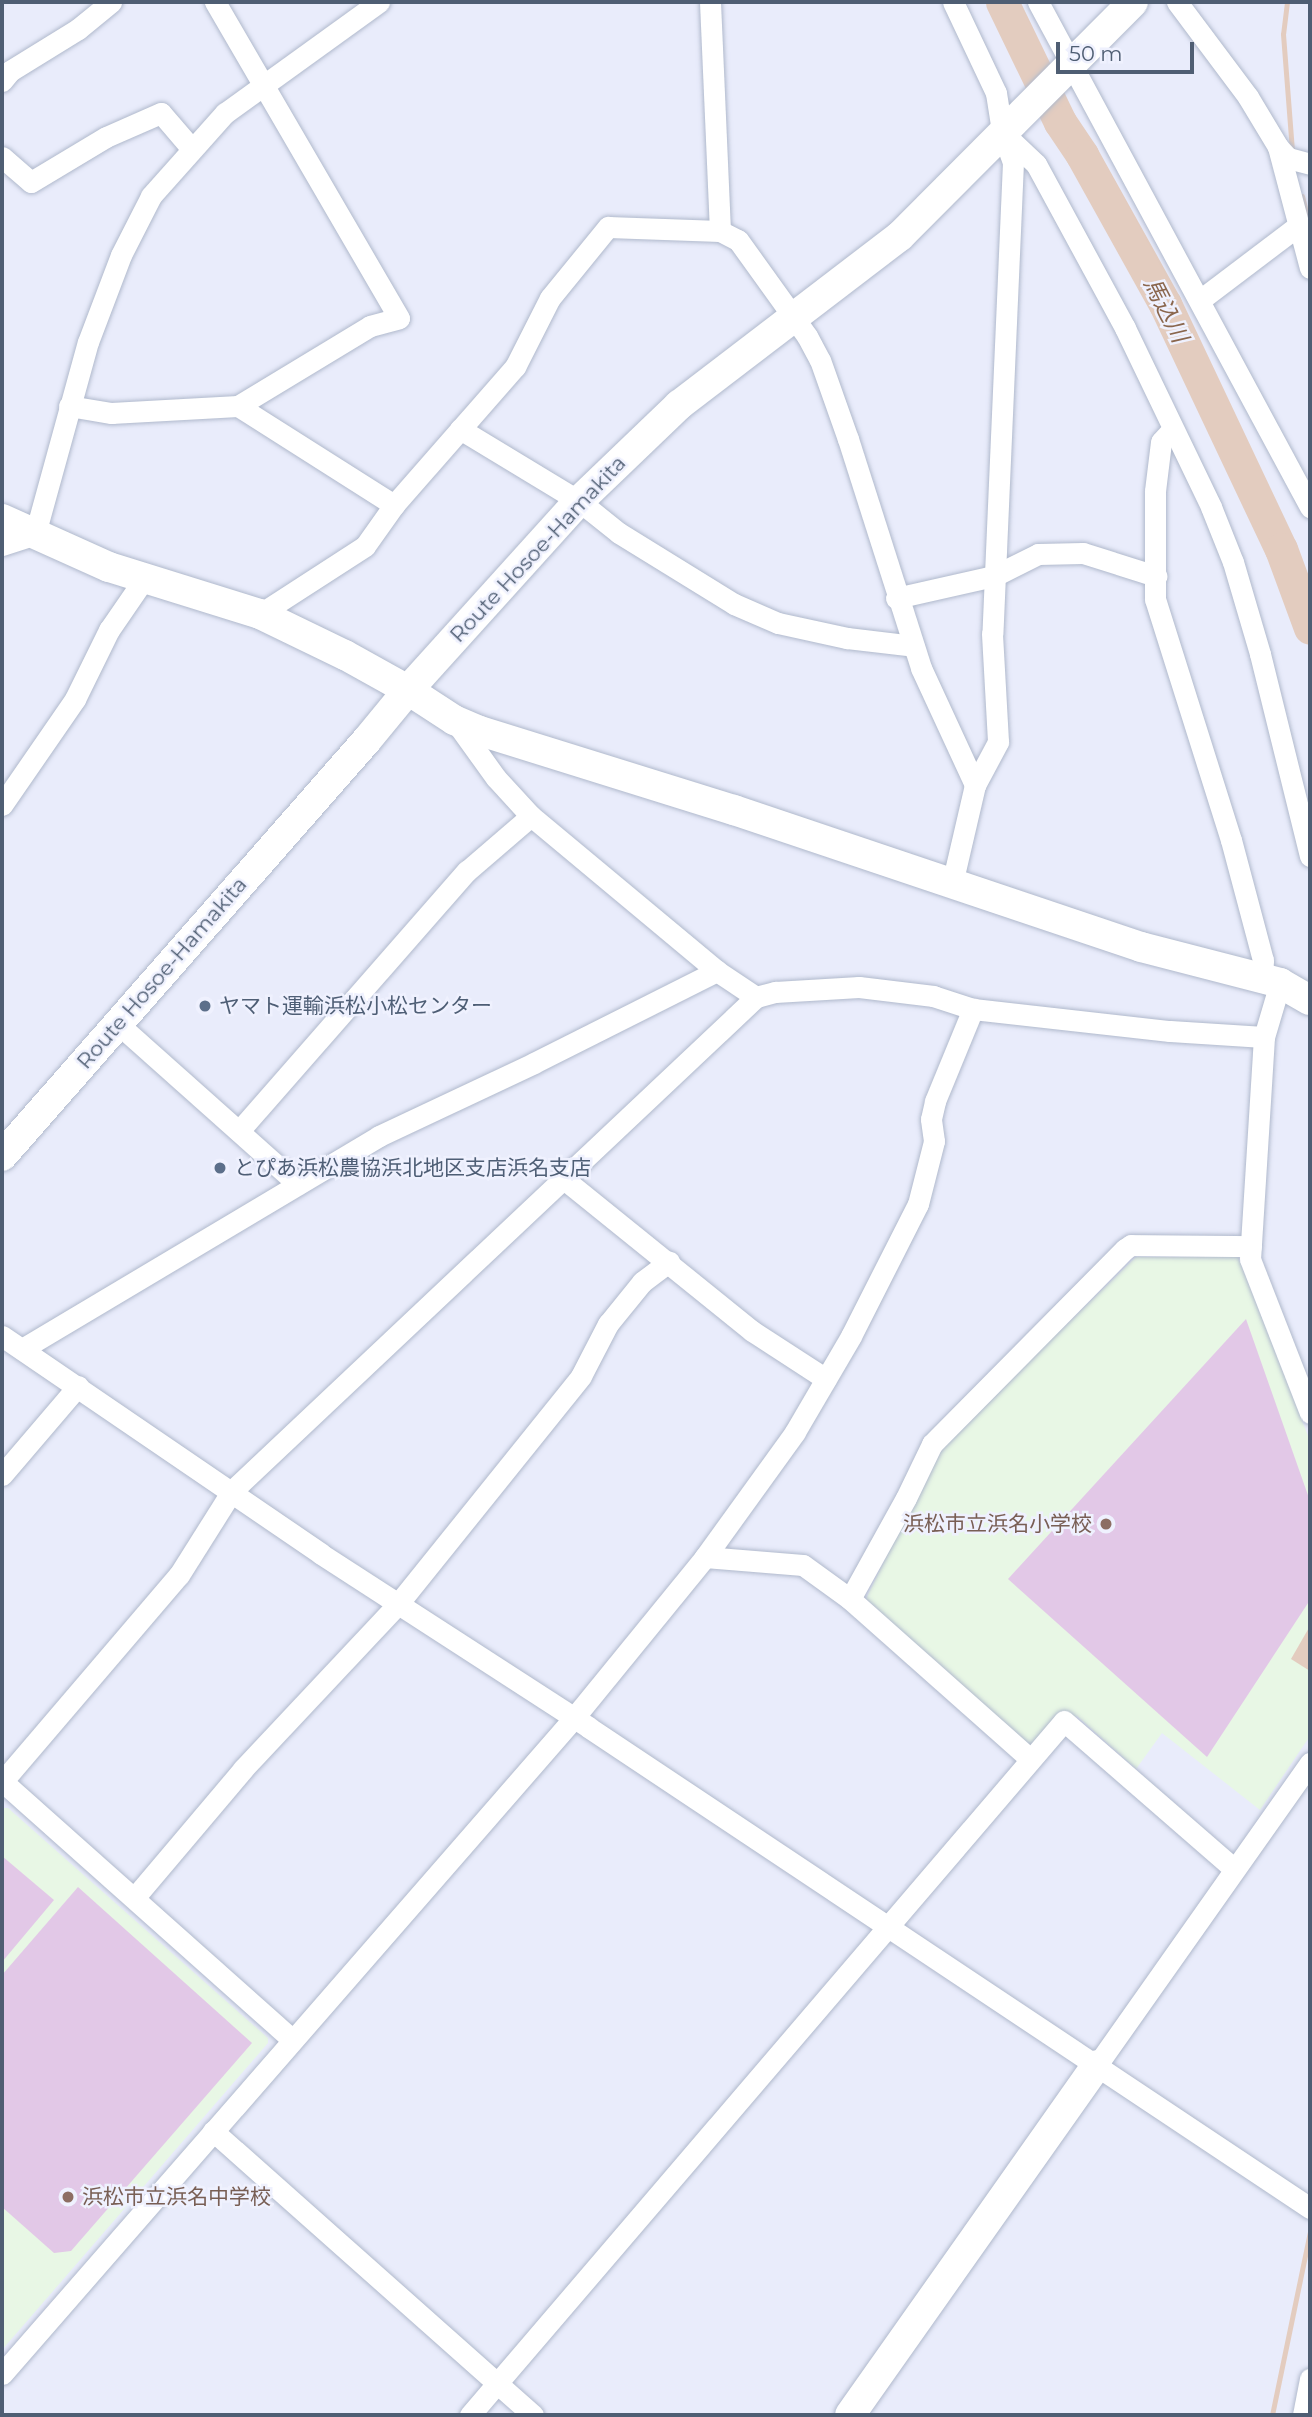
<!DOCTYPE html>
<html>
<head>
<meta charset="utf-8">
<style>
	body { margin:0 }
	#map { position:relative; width:1312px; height:2417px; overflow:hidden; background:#e9ecfb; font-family:Montserrat,"Noto Sans JP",sans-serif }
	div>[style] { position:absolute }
	.education>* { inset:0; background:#e8f7e5 }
	.green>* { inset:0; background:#e2c8e7 }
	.water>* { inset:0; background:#e3ccbf }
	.stream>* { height:5px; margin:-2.5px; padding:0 2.5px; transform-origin:2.5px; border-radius:2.5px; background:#e3ccbf }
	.river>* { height:33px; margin:-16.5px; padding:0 16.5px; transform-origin:16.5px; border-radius:16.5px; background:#e3ccbf }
	.roads { filter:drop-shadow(0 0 2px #b0b9cc) drop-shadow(0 0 2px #b0b9cc) }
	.street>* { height:21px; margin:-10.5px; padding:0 10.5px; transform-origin:10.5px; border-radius:10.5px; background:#fff }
	.secondary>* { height:30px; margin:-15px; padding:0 15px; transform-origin:15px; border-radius:15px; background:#fff }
	.dots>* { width:19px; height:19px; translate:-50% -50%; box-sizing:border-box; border:4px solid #eff1fe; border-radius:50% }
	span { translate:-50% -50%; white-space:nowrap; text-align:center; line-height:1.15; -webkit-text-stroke:5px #eff1fe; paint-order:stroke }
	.street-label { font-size:21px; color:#4f5e73 }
	.service-label { font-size:21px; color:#4e5e75 }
	.left { translate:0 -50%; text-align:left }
	.education-label { font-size:21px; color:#785e54 }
	.right { translate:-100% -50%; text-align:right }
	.water-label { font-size:23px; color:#8a664d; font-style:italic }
	.frame { position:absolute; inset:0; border:4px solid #4f5e73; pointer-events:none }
	.scale { position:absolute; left:1056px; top:42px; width:138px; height:32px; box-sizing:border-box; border:4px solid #4f5e73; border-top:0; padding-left:9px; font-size:21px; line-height:24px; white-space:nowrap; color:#4f5e73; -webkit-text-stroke:5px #eff1fe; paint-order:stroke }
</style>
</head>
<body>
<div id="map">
	<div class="education">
		<i style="clip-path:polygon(1136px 1257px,1238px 1257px,1310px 1441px,1310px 1736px,1260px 1810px,1162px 1733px,1136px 1769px,1077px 1716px,1037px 1755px,866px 1599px,938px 1449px)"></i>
		<i style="clip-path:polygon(2px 1808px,8px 1808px,268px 2038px,268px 2043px,2px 2350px)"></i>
	</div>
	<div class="green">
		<i style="clip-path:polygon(1246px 1319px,1310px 1501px,1310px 1600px,1207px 1757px,1008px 1579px)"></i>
		<i style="clip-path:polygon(2px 1856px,54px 1900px,2px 1962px)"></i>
		<i style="clip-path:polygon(78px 1887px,252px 2043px,71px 2251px,54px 2253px,2px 2207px,2px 1975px)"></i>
	</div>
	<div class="water">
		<i style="clip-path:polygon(1310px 1626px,1310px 1671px,1291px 1659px)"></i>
	</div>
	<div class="stream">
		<i style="left:1287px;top:2px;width:32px;rotate:97deg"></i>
		<i style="left:1283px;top:34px;width:118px;rotate:85.6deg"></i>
		<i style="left:1302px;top:196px;width:32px;rotate:76deg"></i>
		<i style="left:1272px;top:2415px;width:188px;rotate:-78.3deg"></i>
	</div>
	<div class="river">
		<i style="left:1002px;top:2px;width:133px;rotate:64.2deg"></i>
		<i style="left:1060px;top:122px;width:40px;rotate:56deg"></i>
		<i style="left:1082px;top:155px;width:171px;rotate:60.9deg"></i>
		<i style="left:1165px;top:304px;width:271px;rotate:64.7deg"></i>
		<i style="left:1281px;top:549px;width:84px;rotate:69.8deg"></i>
	</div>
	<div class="roads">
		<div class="street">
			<i style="left:710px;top:2px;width:229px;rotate:87.5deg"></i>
			<i style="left:953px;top:2px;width:101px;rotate:64.7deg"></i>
			<i style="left:996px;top:93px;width:39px;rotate:81deg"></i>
			<i style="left:1002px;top:132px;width:32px;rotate:70deg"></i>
			<i style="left:1013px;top:162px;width:472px;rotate:92.5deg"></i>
			<i style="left:992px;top:634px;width:108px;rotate:86.8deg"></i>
			<i style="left:998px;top:742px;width:49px;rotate:118.1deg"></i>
			<i style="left:1038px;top:2px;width:574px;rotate:61.69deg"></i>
			<i style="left:1177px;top:2px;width:119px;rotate:53.2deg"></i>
			<i style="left:1248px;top:97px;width:58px;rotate:59deg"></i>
			<i style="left:1278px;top:147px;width:15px;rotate:48deg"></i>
			<i style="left:1288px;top:158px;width:23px;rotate:15deg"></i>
			<i style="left:2px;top:81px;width:13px;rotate:-51deg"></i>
			<i style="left:10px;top:71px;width:80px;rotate:-31.7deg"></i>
			<i style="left:78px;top:29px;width:43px;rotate:-39.3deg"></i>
			<i style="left:1004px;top:134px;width:44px;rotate:43.2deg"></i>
			<i style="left:1036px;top:164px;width:187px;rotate:61.5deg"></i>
			<i style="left:1125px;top:328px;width:199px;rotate:64.3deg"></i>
			<i style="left:1211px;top:507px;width:59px;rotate:68.2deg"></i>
			<i style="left:1233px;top:562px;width:96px;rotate:73.6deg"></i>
			<i style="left:1260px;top:654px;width:208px;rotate:76.1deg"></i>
			<i style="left:1278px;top:147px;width:125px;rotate:75.2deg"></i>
			<i style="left:2px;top:157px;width:38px;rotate:41deg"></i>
			<i style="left:31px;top:182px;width:87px;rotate:-31deg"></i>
			<i style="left:106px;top:137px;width:60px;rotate:-23.6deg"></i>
			<i style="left:161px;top:113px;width:46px;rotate:49.4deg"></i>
			<i style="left:1200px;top:300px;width:123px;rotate:-37.1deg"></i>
			<i style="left:69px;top:406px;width:43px;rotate:9.5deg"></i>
			<i style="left:111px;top:413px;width:127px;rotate:-3.2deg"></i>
			<i style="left:238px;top:406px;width:154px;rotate:-31.2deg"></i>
			<i style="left:370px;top:326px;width:30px;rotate:-15deg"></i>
			<i style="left:399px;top:318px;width:366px;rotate:-120.2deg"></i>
			<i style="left:238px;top:406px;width:185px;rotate:32.4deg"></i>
			<i style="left:460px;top:429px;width:139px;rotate:31.2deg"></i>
			<i style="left:579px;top:501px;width:51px;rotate:38.7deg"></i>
			<i style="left:619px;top:533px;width:135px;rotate:31.7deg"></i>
			<i style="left:734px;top:604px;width:48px;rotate:23.4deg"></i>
			<i style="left:778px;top:623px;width:71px;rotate:12.3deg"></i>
			<i style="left:847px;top:638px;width:67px;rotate:6.8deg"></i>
			<i style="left:1172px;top:430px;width:16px;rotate:133deg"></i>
			<i style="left:1161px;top:442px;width:49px;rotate:97deg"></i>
			<i style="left:1155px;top:491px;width:108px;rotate:90deg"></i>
			<i style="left:1155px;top:599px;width:253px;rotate:72.5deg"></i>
			<i style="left:1231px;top:840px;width:124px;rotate:75.1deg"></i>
			<i style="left:1263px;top:960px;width:19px;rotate:93deg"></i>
			<i style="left:2px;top:545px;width:35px;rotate:-18deg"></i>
			<i style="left:35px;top:534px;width:199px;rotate:-74.6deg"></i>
			<i style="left:88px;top:342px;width:93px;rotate:-69.2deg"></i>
			<i style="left:121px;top:255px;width:66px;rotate:-63deg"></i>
			<i style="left:151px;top:196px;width:111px;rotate:-48.3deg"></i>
			<i style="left:225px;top:113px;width:190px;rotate:-35.8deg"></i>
			<i style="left:896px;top:598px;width:100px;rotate:-12.7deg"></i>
			<i style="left:994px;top:576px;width:49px;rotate:-26.6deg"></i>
			<i style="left:1038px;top:554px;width:45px;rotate:-1.3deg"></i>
			<i style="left:1083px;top:553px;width:77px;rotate:17.5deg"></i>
			<i style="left:260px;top:614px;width:125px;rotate:-32.9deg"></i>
			<i style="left:365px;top:546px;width:50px;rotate:-54.7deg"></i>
			<i style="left:394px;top:505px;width:184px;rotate:-48.8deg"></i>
			<i style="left:515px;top:367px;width:77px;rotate:-63.1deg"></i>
			<i style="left:550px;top:298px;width:92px;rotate:-50.8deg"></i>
			<i style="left:608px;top:227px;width:112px;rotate:2deg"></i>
			<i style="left:720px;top:231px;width:20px;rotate:27deg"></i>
			<i style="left:738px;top:240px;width:118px;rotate:54.3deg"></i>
			<i style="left:807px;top:336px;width:27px;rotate:62deg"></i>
			<i style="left:820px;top:360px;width:84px;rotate:70.5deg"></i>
			<i style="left:848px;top:439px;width:240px;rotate:72.3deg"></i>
			<i style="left:921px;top:668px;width:129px;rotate:65.2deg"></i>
			<i style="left:975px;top:785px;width:102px;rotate:103.1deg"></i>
			<i style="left:455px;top:721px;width:70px;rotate:54.3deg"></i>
			<i style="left:496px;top:778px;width:52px;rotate:47.4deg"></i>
			<i style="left:531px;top:816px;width:242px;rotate:39.8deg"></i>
			<i style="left:717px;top:971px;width:47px;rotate:33.7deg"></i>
			<i style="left:2px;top:805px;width:129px;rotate:-55.4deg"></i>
			<i style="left:75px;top:699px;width:77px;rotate:-63.8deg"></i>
			<i style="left:109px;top:630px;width:62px;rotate:-55.5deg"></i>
			<i style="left:1280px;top:983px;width:56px;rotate:106.5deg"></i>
			<i style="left:1264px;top:1037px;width:222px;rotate:93.6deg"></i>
			<i style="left:1250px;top:1259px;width:165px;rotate:68.7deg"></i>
			<i style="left:117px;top:1023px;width:242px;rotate:41.7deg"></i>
			<i style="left:239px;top:1131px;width:346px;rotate:-48.8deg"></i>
			<i style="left:467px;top:871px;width:84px;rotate:-40.7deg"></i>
			<i style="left:565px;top:1180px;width:240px;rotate:38.9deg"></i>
			<i style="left:752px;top:1331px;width:88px;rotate:33deg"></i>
			<i style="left:2px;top:1336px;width:386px;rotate:34.3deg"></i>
			<i style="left:321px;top:1554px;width:318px;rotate:32.9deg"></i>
			<i style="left:588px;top:1727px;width:868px;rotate:33.67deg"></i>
			<i style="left:22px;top:1349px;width:416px;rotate:-30.8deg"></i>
			<i style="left:379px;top:1136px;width:171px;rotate:-25.2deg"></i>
			<i style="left:534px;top:1063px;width:205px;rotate:-26.7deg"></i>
			<i style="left:2px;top:1475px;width:117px;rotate:-49.5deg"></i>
			<i style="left:705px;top:1557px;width:98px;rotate:4.7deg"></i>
			<i style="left:803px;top:1565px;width:58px;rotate:35.9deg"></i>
			<i style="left:850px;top:1599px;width:241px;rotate:41.6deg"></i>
			<i style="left:850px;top:1599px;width:115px;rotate:-61deg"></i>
			<i style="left:906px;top:1498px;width:60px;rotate:-64.3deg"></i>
			<i style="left:932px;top:1444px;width:274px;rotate:-45.3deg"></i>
			<i style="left:1125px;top:1249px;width:7px;rotate:-34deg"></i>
			<i style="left:1131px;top:1245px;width:120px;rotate:0.5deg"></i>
			<i style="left:2px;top:1781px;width:388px;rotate:41.7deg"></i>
			<i style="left:2px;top:1782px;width:272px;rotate:-49.5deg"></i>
			<i style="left:179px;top:1575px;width:99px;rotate:-57.8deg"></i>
			<i style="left:232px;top:1491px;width:720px;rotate:-43.31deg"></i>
			<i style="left:756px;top:997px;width:20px;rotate:-15deg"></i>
			<i style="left:775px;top:992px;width:84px;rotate:-3.4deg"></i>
			<i style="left:859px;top:987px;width:75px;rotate:6.9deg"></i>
			<i style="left:933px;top:996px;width:42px;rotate:18deg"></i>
			<i style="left:973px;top:1009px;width:198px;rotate:6.4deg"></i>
			<i style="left:1170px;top:1031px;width:94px;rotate:3.7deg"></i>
			<i style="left:135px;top:1897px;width:167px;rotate:-49.8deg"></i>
			<i style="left:243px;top:1769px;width:226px;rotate:-46.8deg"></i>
			<i style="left:398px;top:1604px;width:292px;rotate:-51.2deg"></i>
			<i style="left:581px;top:1376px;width:59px;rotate:-62.6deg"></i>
			<i style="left:608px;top:1324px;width:54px;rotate:-51deg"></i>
			<i style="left:642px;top:1282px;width:34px;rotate:-37deg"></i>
			<i style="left:1097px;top:2065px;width:370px;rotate:-54.8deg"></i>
			<i style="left:213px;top:2131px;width:428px;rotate:41.6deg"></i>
			<i style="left:2px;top:2374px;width:869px;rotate:-48.92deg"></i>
			<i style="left:573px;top:1719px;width:209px;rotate:-50.8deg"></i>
			<i style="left:705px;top:1557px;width:154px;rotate:-54.2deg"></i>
			<i style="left:795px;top:1432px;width:111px;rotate:-59.7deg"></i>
			<i style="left:851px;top:1336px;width:148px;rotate:-63.1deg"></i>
			<i style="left:918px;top:1204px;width:65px;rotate:-75.7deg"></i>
			<i style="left:934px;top:1141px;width:22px;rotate:-98deg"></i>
			<i style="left:931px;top:1119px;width:18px;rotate:-77deg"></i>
			<i style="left:935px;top:1101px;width:100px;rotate:-67.6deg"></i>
			<i style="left:470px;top:2415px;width:913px;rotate:-49.44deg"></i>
			<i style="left:1064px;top:1721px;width:225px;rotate:41deg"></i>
			<i style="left:1303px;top:2415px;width:37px;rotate:-79deg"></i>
		</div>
		<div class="secondary">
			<i style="left:2px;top:519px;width:117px;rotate:24.2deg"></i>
			<i style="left:109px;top:567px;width:158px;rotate:17.3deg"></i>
			<i style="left:260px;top:614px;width:94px;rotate:25.8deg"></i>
			<i style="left:345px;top:655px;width:72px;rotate:29.1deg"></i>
			<i style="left:408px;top:690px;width:55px;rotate:33.1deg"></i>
			<i style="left:454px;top:720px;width:28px;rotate:23deg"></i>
			<i style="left:480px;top:731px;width:266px;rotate:17.3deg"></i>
			<i style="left:734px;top:810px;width:429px;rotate:18.6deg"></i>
			<i style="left:1141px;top:947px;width:144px;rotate:14.5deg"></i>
			<i style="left:1280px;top:983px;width:34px;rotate:30deg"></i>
			<i style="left:2px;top:1156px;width:553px;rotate:-48.74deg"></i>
			<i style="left:367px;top:740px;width:65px;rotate:-50.6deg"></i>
			<i style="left:408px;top:690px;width:255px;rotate:-47.9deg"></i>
			<i style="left:579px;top:501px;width:139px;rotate:-43.8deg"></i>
			<i style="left:679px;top:405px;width:278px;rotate:-37.4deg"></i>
			<i style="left:900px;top:236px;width:330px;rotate:-45.1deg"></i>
			<i style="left:850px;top:2415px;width:428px;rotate:-54.8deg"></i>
		</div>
	</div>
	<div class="dots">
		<i style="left:205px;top:1006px;background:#5c6f8a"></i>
		<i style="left:220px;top:1168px;background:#5c6f8a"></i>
		<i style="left:1106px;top:1524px;background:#8d6e63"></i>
		<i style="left:68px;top:2197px;background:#8d6e63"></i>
	</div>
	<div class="street-label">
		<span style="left:538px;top:549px;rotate:-47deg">Route Hosoe-Hamakita</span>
		<span style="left:162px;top:973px;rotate:-49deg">Route Hosoe-Hamakita</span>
	</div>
	<div class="service-label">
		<span class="left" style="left:219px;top:1006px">ヤマト運輸浜松小松センター</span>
		<span class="left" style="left:234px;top:1168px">とぴあ浜松農協浜北地区支店浜名支店</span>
	</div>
	<div class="education-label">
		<span class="right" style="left:1092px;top:1524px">浜松市立浜名小学校</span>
		<span class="left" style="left:82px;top:2197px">浜松市立浜名中学校</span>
	</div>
	<div class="water-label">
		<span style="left:1166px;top:310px;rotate:63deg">馬込川</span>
	</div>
	<div class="frame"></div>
	<div class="scale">50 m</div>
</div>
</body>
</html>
